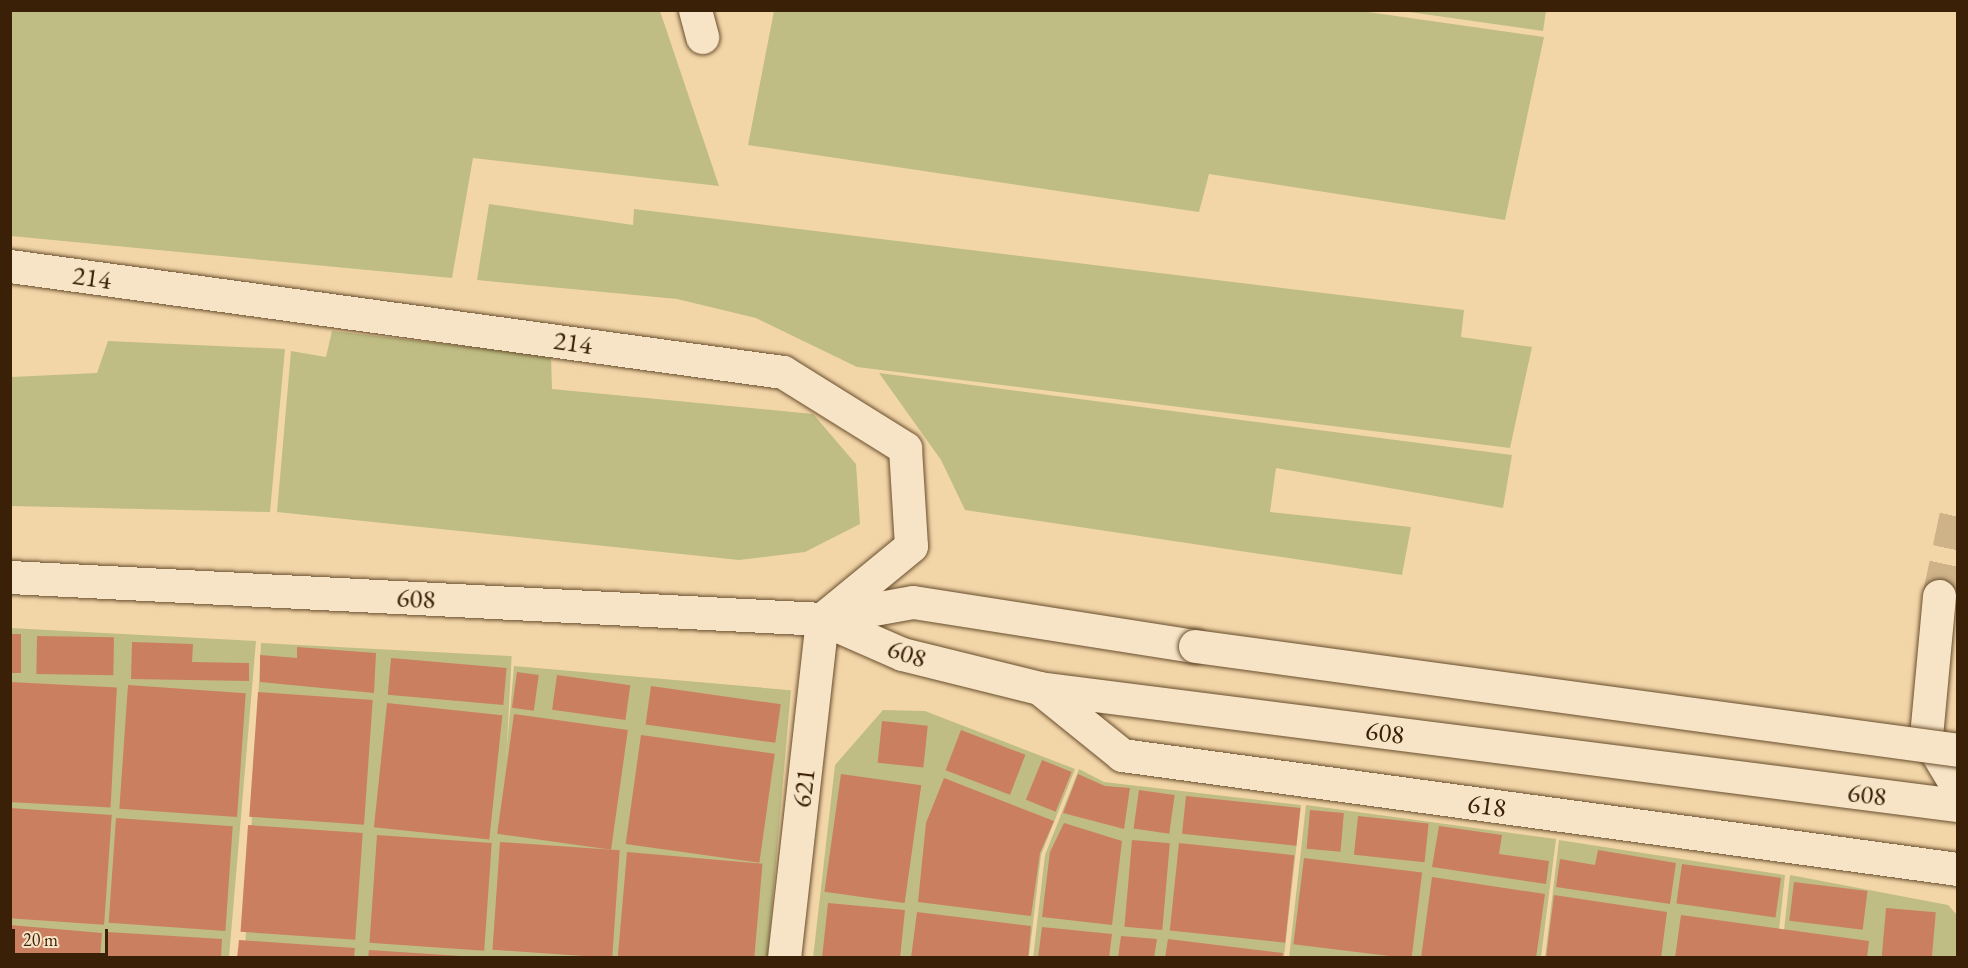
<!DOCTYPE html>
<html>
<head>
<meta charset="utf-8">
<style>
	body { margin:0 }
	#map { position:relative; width:1968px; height:968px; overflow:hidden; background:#f3d6a8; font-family:"EB Garamond",serif }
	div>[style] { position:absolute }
	.green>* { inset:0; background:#bfbd84; transform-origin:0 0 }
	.building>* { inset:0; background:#cb7f61; transform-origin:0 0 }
	.minor-tunnel>* { height:33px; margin-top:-16.5px; transform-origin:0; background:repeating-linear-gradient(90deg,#ceb288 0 33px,transparent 0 49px) }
	.roads { filter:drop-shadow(0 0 2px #684e2e) drop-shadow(0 0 2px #684e2e) }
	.minor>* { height:33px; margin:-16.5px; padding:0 16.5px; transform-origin:16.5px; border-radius:16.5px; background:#f7e4c6 }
	.bridges { filter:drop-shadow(0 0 2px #684e2e) drop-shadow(0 0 2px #684e2e) }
	.minor-bridge>* { height:33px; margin:-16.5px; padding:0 16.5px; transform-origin:16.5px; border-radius:16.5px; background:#f7e4c6 }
	span { translate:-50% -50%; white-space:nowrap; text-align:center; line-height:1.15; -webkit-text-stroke:5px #f7e4c6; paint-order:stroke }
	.street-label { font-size:27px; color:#3a2006 }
	.frame { position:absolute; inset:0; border:12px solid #3a2006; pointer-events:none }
	.scale { position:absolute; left:12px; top:929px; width:96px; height:27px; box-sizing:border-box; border:3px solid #3a2006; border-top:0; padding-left:8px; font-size:18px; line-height:21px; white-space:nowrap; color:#3a2006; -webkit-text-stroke:4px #f7e4c6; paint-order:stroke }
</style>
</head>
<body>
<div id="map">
	<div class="green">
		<i style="clip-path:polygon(10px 11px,660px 11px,719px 186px,473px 158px,452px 278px,11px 236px)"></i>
		<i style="clip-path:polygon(1361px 11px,1544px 37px,1505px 220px,1209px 174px,1199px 212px,748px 145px,774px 11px)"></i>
		<i style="clip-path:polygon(1402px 11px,1546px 11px,1543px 31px)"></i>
		<i style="clip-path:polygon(489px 204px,633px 225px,634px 209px,1464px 310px,1461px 337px,1532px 347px,1510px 448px,857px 367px,756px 318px,677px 299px,477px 280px)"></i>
		<i style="clip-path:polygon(332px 331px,551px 356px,552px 389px,813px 414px,856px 464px,860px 524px,805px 552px,739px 560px,277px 512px,291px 351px,326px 357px)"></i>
		<i style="clip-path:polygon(108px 341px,285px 349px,270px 512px,11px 506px,11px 377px,97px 373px)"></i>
		<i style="clip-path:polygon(879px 373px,1512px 455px,1503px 508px,1276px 468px,1270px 512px,1411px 527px,1402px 575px,965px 510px,941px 460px)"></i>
		<i style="clip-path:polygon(10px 628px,256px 641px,229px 957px,11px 957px)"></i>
		<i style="left:261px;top:643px;width:251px;height:316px;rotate:3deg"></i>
		<i style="left:514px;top:666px;width:278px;height:293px;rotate:5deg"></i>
		<i style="clip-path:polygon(883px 710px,925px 711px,1075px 769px,1041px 855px,1029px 957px,813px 958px,835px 765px)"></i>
		<i style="clip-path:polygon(1079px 769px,1104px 782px,1301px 805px,1284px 957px,1033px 958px,1045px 855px)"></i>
		<i style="clip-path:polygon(1306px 805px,1556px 839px,1541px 957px,1289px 958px)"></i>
		<i style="clip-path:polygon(1559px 840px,1785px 875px,1776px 957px,1545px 958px)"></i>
		<i style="clip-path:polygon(1790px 875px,1948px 905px,1957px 915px,1957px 957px,1781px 958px)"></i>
	</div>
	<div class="building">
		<i style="left:10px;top:634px;width:11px;height:39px"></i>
		<i style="left:37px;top:636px;width:77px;height:38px;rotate:1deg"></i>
		<i style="clip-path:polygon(132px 642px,193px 644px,192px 662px,249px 663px,249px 681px,131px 679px)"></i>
		<i style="clip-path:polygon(297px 647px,376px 653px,374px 693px,260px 682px,260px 655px,297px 658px)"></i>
		<i style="left:391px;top:658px;width:116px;height:37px;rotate:5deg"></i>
		<i style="left:517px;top:672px;width:22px;height:36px;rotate:8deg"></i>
		<i style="left:557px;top:675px;width:74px;height:35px;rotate:8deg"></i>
		<i style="left:10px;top:682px;width:107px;height:120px;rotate:3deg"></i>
		<i style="left:128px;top:685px;width:118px;height:124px;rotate:4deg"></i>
		<i style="left:651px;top:686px;width:131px;height:39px;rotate:8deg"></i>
		<i style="left:258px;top:692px;width:115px;height:125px;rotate:4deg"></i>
		<i style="left:387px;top:703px;width:116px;height:125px;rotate:6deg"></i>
		<i style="left:514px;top:714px;width:115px;height:121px;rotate:8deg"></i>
		<i style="left:882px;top:721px;width:46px;height:42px;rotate:6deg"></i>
		<i style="left:961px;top:730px;width:69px;height:43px;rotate:21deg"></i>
		<i style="left:641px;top:735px;width:135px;height:110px;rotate:8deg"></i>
		<i style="left:1042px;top:760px;width:32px;height:43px;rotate:22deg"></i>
		<i style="left:841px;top:774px;width:81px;height:119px;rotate:8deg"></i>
		<i style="clip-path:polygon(1078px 774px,1105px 786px,1130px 788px,1124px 829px,1063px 813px)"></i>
		<i style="clip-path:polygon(944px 778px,1054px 821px,1040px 853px,1031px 916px,918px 902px,926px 823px)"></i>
		<i style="left:1139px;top:790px;width:36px;height:39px;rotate:8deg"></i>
		<i style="left:1186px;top:796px;width:115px;height:38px;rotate:6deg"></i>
		<i style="left:10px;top:808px;width:102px;height:110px;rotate:4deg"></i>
		<i style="left:1310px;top:810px;width:34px;height:39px;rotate:5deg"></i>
		<i style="left:1358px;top:816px;width:71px;height:39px;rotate:6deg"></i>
		<i style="left:116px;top:818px;width:117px;height:105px;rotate:4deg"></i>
		<i style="clip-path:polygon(1064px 823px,1122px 841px,1112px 925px,1042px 917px,1050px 852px)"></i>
		<i style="left:248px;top:825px;width:115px;height:107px;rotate:4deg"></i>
		<i style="clip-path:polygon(1439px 826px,1502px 835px,1499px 854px,1549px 861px,1546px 884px,1432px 867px)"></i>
		<i style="left:377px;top:835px;width:115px;height:108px;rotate:4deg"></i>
		<i style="left:1132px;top:840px;width:38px;height:87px;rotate:5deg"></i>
		<i style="left:500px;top:842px;width:120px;height:108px;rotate:4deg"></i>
		<i style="left:1179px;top:843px;width:116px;height:88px;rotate:6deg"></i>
		<i style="clip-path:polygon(1598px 850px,1676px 863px,1670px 904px,1556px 887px,1560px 859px,1595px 865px)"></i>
		<i style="left:627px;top:852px;width:136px;height:105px;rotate:5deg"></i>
		<i style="left:1304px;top:858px;width:119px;height:87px;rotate:7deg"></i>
		<i style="left:1682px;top:864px;width:100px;height:40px;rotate:8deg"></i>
		<i style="clip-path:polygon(1432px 877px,1545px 894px,1536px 958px,1421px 958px)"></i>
		<i style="left:1794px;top:882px;width:74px;height:39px;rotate:7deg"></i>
		<i style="clip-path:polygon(1554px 895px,1667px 912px,1661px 958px,1546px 958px)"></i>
		<i style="clip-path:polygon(828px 903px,905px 910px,900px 958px,822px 958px)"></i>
		<i style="left:1886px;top:908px;width:50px;height:50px;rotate:5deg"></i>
		<i style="clip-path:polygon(917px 912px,1031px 926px,1028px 958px,911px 958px)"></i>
		<i style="clip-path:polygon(1681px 915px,1869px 941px,1867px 958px,1675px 958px)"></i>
		<i style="clip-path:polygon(10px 925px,102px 933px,100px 958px,10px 958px)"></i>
		<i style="clip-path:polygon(1042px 927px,1112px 934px,1109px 958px,1038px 958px)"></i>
		<i style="clip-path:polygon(107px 932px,222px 939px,221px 958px,105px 958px)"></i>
		<i style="clip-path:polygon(1121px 936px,1157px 939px,1154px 958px,1118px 958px)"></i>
		<i style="clip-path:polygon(1168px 939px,1283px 953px,1282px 958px,1165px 958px)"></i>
		<i style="clip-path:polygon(239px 940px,355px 948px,354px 958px,237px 958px)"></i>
		<i style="clip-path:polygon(369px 950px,461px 956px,461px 958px,368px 958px)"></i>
	</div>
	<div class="minor-tunnel">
		<i style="left:1939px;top:596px;width:92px;rotate:-78.1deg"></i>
	</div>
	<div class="roads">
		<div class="minor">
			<i style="left:695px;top:10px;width:28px;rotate:75deg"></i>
			<i style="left:10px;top:266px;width:780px;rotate:7.81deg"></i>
			<i style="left:783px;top:372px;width:144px;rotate:31.9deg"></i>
			<i style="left:905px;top:448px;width:98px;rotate:86.5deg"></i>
			<i style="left:911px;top:546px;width:115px;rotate:140.6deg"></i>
			<i style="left:10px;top:577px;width:813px;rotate:2.96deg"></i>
			<i style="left:822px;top:619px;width:87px;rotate:23.6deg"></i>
			<i style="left:902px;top:654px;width:141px;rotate:13.9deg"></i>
			<i style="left:1039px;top:688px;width:926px;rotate:7.26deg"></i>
			<i style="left:1939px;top:596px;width:140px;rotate:95.3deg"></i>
			<i style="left:1926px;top:735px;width:62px;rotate:58.9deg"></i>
			<i style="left:824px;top:618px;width:90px;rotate:-10.2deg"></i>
			<i style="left:913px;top:602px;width:285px;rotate:8.9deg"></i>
			<i style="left:1039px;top:688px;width:107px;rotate:38.9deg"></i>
			<i style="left:1122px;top:755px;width:844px;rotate:7.77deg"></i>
			<i style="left:784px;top:958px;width:341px;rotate:-83.6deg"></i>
		</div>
	</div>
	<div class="bridges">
		<div class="minor-bridge">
			<i style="left:1195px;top:646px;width:770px;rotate:7.76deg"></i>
		</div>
	</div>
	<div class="street-label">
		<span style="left:92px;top:277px;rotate:8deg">214</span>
		<span style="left:573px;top:342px;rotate:8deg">214</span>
		<span style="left:416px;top:598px;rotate:3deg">608</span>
		<span style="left:907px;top:653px;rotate:18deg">608</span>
		<span style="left:1385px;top:732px;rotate:7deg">608</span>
		<span style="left:803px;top:788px;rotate:-83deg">621</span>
		<span style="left:1867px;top:794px;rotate:7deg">608</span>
		<span style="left:1487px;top:805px;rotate:8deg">618</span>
	</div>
	<div class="frame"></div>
	<div class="scale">20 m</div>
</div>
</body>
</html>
